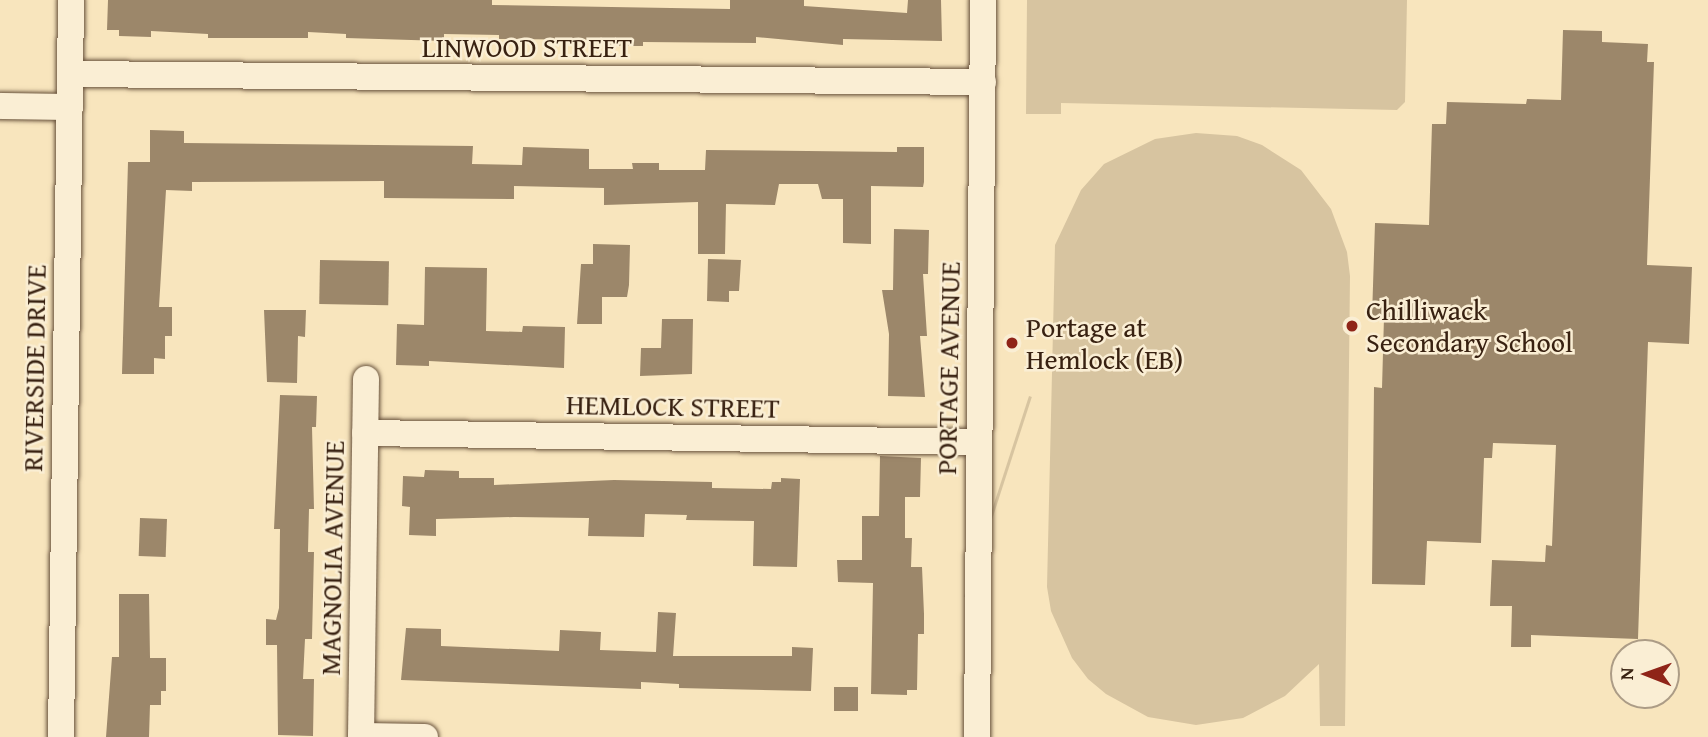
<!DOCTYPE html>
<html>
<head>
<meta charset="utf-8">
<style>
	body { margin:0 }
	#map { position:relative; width:1708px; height:737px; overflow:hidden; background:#f8e5bd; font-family:"Gentium Book Plus",serif }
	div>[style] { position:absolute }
	.green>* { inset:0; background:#d7c4a0; transform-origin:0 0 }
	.building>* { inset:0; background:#9c876a; transform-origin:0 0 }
	.roads { filter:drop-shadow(0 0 2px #68523c) drop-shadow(0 0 2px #68523c) }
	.minor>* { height:26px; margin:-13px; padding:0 13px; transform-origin:13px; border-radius:13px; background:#faeed4 }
	.dots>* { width:19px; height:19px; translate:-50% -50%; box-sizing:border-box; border:4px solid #faeed4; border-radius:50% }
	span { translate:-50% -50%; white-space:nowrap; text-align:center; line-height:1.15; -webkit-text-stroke:5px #faeed4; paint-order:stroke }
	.street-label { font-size:28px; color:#382111 }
	.poi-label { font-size:28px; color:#382111 }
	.left { translate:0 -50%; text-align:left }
	.north { position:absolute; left:1610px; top:639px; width:70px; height:70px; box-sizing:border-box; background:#faeed4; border:2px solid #ac9c86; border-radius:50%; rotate:271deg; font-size:19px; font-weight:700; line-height:28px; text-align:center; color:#382111 }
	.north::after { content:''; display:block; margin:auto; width:24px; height:32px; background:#8f2418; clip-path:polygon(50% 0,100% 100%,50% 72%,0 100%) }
</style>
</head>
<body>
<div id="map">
	<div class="green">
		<i style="clip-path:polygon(1027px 0,1407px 0,1405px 102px,1397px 110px,1061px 103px,1061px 114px,1026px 114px)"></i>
		<i style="clip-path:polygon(1196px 133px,1237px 136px,1262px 145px,1301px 170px,1331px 209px,1347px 252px,1350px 276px,1345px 726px,1320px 726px,1319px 664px,1285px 696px,1243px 718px,1196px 725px,1148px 717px,1106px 694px,1088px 679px,1072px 658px,1051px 611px,1047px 587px,1055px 245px,1081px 190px,1104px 164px,1155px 139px)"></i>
		<i style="left:1029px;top:396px;width:3px;height:211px;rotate:18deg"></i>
	</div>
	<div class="building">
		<i style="clip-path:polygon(108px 0,492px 0,492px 5px,730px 9px,730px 0,804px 0,804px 6px,907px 13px,908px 0,941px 0,942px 41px,843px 39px,843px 45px,756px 37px,756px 43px,643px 42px,643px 46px,609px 46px,609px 40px,499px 39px,499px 35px,444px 34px,444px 41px,346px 38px,346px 34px,308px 32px,308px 38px,208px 38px,208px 34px,151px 31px,151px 37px,119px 36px,119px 30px,107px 30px)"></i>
		<i style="clip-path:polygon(1563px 30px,1602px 31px,1602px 42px,1648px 44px,1647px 62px,1654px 62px,1647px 265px,1692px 267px,1689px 344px,1648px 342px,1638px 639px,1531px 635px,1531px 647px,1511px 647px,1512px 606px,1490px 606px,1492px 560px,1545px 562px,1546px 545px,1552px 546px,1556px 445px,1493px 443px,1492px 458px,1484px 458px,1481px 543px,1427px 541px,1425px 585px,1372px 584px,1374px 387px,1382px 388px,1384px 317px,1372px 317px,1375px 223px,1429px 225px,1432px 124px,1446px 124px,1447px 102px,1526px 104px,1527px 99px,1561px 100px)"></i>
		<i style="clip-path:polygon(150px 130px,184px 131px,184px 143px,473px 146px,472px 164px,522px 165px,523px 147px,589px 149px,589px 169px,633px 169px,632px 163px,659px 163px,659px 170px,705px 170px,706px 150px,897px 152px,897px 147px,924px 147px,924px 182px,923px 187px,871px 186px,871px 244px,843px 243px,843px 199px,822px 199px,818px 184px,779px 184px,775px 205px,726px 204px,725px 254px,698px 254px,698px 202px,604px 205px,604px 188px,514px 186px,514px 199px,384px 198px,384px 181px,192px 182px,192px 191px,166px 190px,159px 307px,172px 307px,172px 336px,165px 336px,165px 359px,154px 358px,154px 374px,122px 374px,128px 162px,150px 162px)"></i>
		<i style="clip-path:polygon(894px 229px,929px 230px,928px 274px,923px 274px,927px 336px,920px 336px,925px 397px,888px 396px,889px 334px,882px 290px,893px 290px)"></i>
		<i style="clip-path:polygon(593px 244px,630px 245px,629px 285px,627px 297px,602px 297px,602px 324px,577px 324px,581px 264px,593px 264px)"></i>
		<i style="clip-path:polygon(708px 259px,741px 260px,739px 291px,729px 291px,729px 302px,707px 301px)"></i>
		<i style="left:320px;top:260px;width:69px;height:44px;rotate:1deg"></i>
		<i style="clip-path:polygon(425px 267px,487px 268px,486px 331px,522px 332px,523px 326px,565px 327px,564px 368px,429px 361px,429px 366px,396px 365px,397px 324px,424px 325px)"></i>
		<i style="clip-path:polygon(264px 310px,306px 310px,305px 337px,298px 336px,297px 383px,267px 382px)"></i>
		<i style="clip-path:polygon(662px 319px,693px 319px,692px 374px,640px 376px,641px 348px,661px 348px)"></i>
		<i style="clip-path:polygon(280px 395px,317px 396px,316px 427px,312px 427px,314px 509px,309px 509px,308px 552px,314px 552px,312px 639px,305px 639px,303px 679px,314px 679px,313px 736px,278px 735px,277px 645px,266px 645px,266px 619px,276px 620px,279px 608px,280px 529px,274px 529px)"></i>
		<i style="clip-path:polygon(880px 456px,921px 458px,920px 497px,905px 497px,905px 538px,912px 538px,911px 567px,922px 567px,924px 614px,924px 634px,918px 634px,917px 690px,907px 690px,907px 695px,871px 694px,873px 583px,838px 582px,837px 560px,862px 560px,862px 516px,879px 516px)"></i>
		<i style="clip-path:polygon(425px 470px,459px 471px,459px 478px,494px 478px,494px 485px,614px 480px,712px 482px,712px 488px,771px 489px,772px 482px,781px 482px,781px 478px,800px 479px,797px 567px,753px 566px,754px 521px,686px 520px,687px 515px,645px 514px,644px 537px,588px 536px,589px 518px,514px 517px,436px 519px,436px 536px,409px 535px,410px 507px,402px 506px,403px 476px,424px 477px)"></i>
		<i style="left:140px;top:518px;width:27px;height:38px;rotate:2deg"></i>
		<i style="clip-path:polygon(119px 594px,149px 594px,150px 658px,166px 658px,166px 691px,161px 691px,161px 705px,150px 705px,149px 737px,106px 737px,112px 657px,119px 657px)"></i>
		<i style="clip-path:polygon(658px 612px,676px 613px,673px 656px,792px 656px,792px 647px,813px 648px,811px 691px,679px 688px,679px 684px,641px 682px,641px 689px,401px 680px,406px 628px,441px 629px,441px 646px,559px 651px,560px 630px,601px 632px,600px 650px,656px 652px)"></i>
		<i style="left:834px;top:687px;width:24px;height:24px"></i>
	</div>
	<div class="roads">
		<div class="minor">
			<i style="left:70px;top:74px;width:913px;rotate:0.5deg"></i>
			<i style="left:0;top:106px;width:70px;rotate:0.8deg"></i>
			<i style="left:365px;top:433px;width:614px;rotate:0.84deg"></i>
			<i style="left:361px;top:736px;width:64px;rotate:0.9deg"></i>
			<i style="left:61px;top:737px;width:737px;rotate:-89.22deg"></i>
			<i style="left:361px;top:737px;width:358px;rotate:-89.2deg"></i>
			<i style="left:977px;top:737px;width:737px;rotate:-89.53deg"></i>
		</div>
	</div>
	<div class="dots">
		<i style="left:1352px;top:326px;background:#8f2418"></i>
		<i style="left:1012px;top:343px;background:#8f2418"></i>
	</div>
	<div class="street-label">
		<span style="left:527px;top:47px">LINWOOD STREET</span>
		<span style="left:34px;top:368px;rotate:-89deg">RIVERSIDE DRIVE</span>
		<span style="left:948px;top:368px;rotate:-89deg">PORTAGE AVENUE</span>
		<span style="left:673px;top:406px;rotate:1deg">HEMLOCK STREET</span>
		<span style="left:332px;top:558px;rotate:-89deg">MAGNOLIA AVENUE</span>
	</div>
	<div class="poi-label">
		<span class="left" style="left:1366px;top:326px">Chilliwack<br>Secondary School</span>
		<span class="left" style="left:1026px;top:343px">Portage at<br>Hemlock (EB)</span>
	</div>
	<div class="north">N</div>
</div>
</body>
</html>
